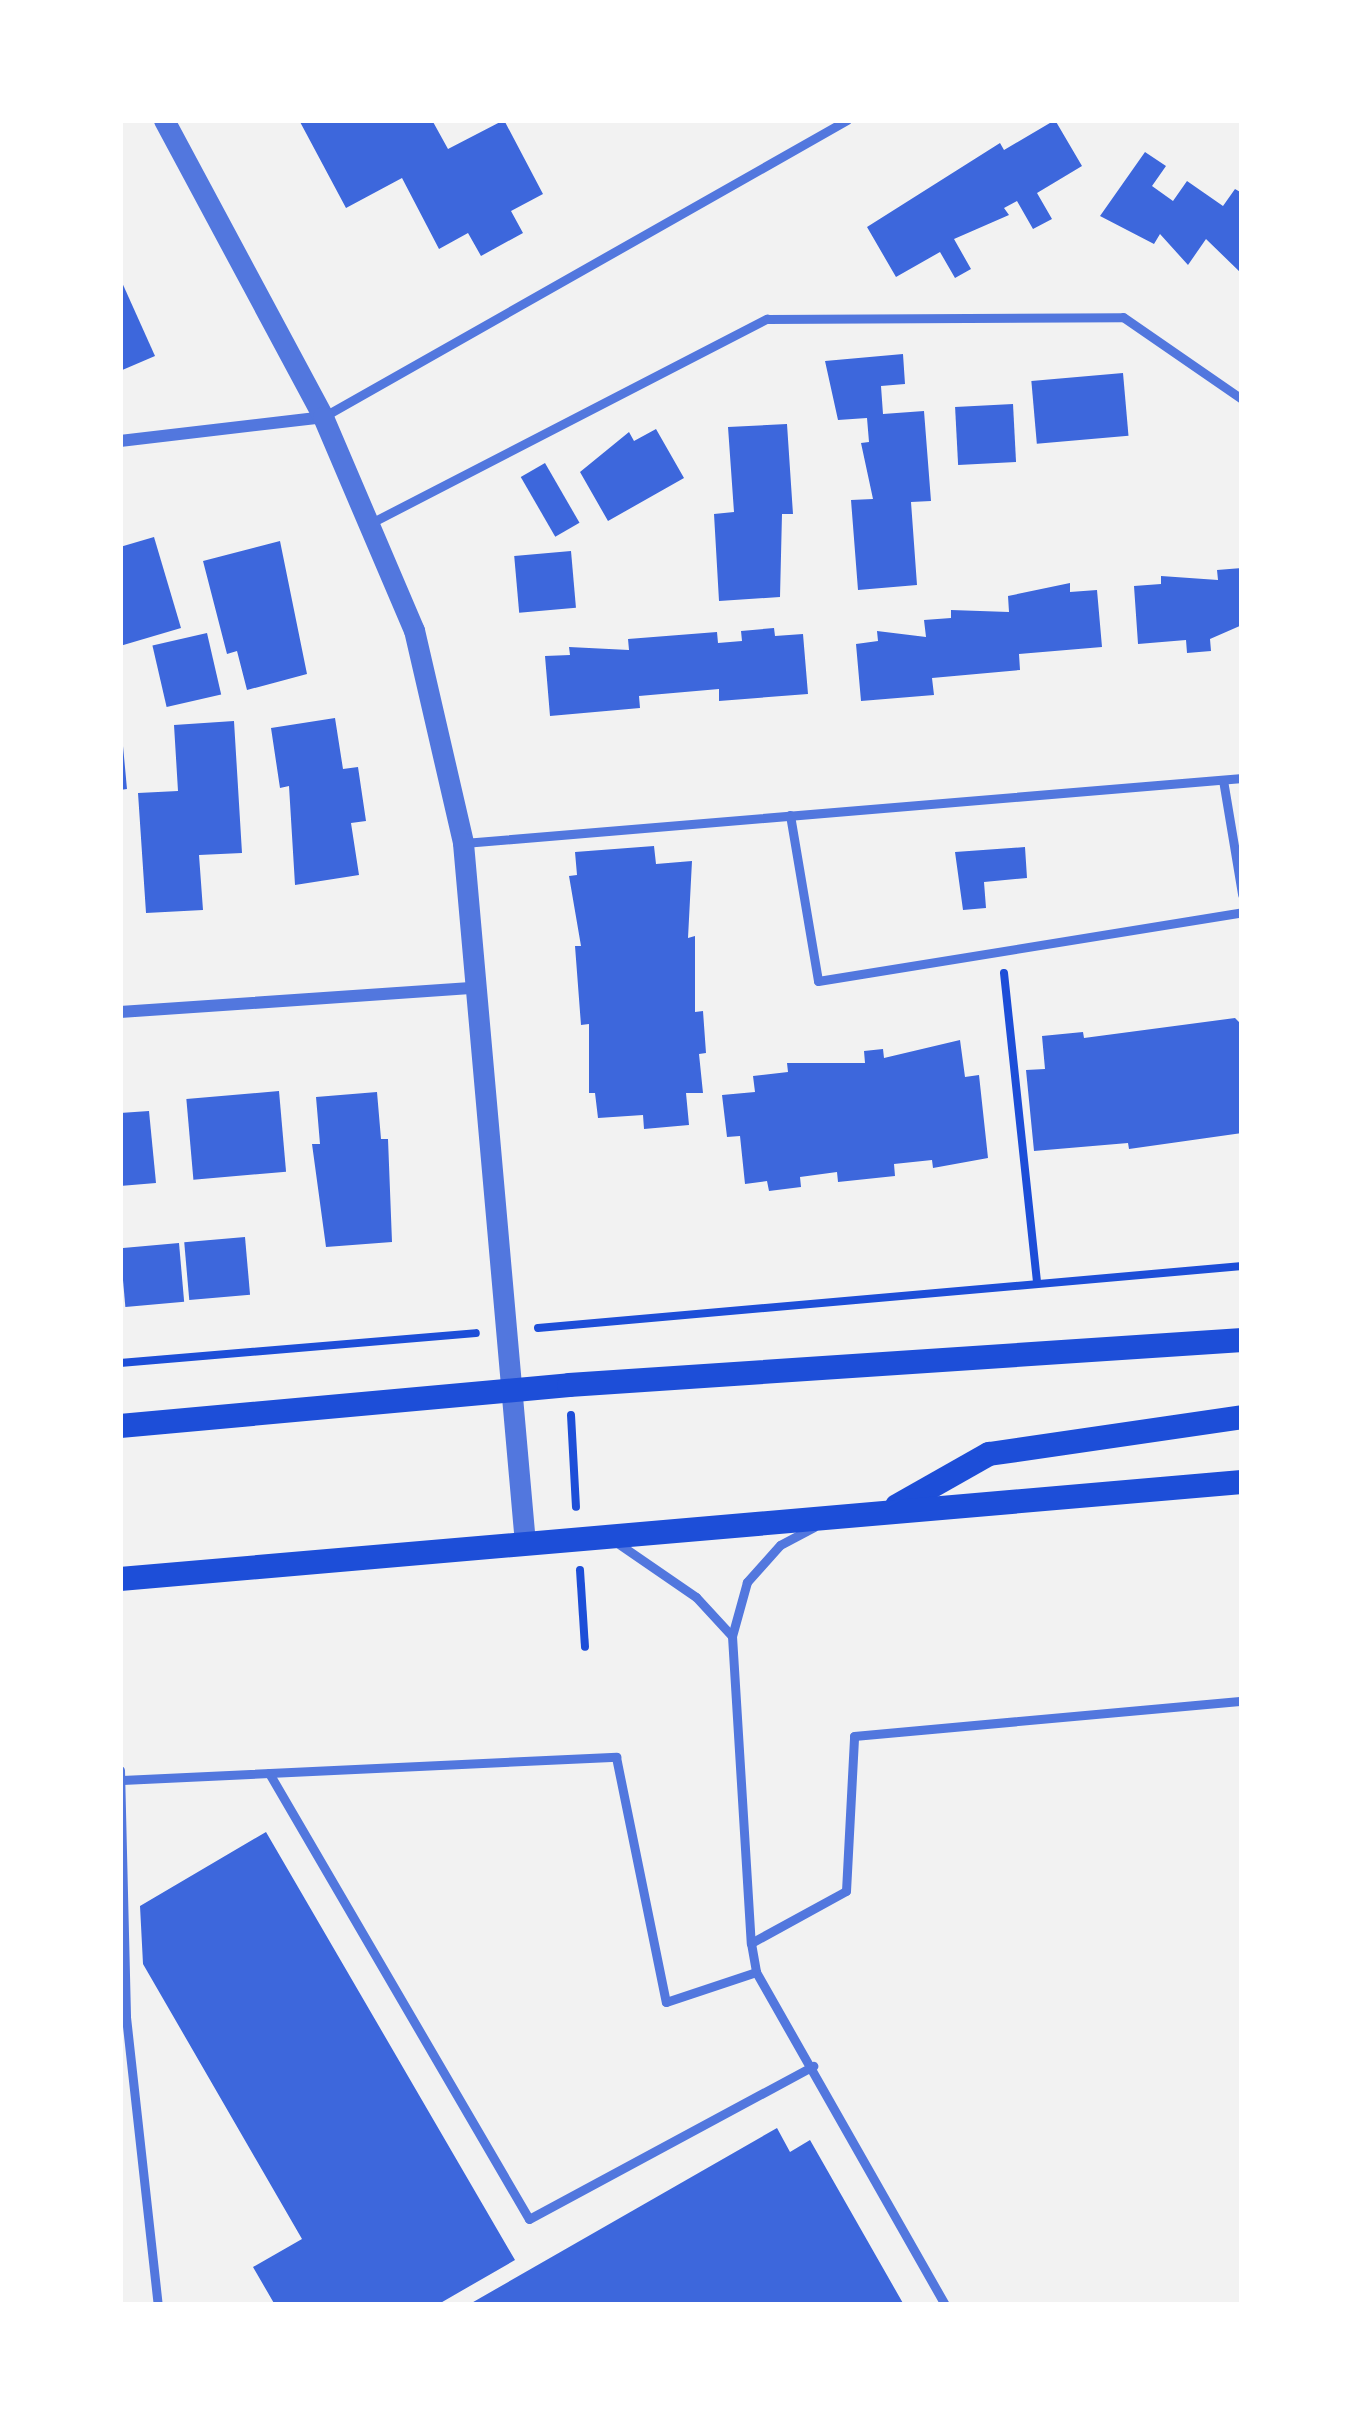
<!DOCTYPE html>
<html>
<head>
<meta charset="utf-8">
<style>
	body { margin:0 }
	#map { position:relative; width:1362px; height:2425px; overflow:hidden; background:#f2f2f2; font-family:"Archivo Narrow",sans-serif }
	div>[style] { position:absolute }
	.building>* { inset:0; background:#3d67dc; transform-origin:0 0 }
	.path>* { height:8px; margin:-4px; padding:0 4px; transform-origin:4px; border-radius:4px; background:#1d4ed8 }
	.service>* { height:9px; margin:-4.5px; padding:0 4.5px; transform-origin:4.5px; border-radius:4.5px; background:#5277de }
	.minor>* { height:12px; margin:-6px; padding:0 6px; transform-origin:6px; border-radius:6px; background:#5277de }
	.tertiary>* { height:21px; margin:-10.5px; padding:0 10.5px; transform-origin:10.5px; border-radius:10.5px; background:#5277de }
	.secondary>* { height:24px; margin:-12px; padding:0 12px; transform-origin:12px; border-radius:12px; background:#1d4ed8 }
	span { translate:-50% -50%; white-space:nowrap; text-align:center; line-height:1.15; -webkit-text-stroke:12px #fff; paint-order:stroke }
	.frame { position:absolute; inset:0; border:123px solid #fff; pointer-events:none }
</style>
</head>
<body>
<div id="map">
	<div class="building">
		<i style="clip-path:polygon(299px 120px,432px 120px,448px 149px,504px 120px,543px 194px,511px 211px,523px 233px,481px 256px,468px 233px,439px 249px,402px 178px,346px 208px)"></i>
		<i style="clip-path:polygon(1055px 120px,1082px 166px,1037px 193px,1052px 219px,1033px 229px,1017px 201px,1004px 208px,1009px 215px,954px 239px,971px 269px,955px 278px,940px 252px,896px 277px,867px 227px,1000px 143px,1004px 150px)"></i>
		<i style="clip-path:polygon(1145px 152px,1166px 166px,1152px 186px,1173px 201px,1187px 181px,1223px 206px,1235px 189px,1242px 193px,1242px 274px,1206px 239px,1188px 265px,1160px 234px,1154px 244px,1100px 216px)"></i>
		<i style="clip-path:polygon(120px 278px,155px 356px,120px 371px)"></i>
		<i style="clip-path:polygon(903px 354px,905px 384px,881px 386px,883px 414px,924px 411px,931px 501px,911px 502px,917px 585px,858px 590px,851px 500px,873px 499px,861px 443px,869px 442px,867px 418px,838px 420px,825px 361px)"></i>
		<i style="left:1123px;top:373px;width:63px;height:92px;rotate:85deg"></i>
		<i style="left:1013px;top:404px;width:58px;height:58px;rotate:87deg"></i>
		<i style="clip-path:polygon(787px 424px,793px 514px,782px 514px,780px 597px,719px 601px,714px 514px,734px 512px,728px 427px)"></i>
		<i style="clip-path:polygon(656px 429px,684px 478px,608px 521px,580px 472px,629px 432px,634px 441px)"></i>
		<i style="left:545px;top:463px;width:69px;height:28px;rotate:60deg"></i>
		<i style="clip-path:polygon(154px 537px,181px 628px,120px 646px,120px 547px)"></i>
		<i style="clip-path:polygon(280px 541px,307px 674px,247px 690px,237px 651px,227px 654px,203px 561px)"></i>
		<i style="left:571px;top:551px;width:57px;height:57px;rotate:85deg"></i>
		<i style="clip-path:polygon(1242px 568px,1242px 625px,1210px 639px,1211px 651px,1187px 653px,1186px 640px,1138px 644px,1134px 586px,1161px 584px,1161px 576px,1218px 580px,1217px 570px)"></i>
		<i style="clip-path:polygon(1070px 583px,1070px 592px,1097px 590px,1102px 647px,1019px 654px,1020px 670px,932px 678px,934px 695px,861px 701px,856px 644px,878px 641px,877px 631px,926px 637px,924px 620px,951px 618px,951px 610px,1009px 612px,1008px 596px)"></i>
		<i style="clip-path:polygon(774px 628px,775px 636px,803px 634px,808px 694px,719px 701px,719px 689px,639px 696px,640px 708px,550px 716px,545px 656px,570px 655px,569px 647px,629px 650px,628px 639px,717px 632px,718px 643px,742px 641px,741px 631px)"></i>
		<i style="left:207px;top:633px;width:63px;height:56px;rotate:77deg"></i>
		<i style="clip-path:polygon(335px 718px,343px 769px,358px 767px,366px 821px,351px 823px,359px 875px,295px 885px,289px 786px,280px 788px,271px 728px)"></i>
		<i style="clip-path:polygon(234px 721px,242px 853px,199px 855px,203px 910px,146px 913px,138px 793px,178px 791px,174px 725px)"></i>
		<i style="clip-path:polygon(123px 746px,127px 789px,120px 790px,120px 747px)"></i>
		<i style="clip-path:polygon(654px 846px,656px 864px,692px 861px,688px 938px,695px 936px,695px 1012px,703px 1011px,706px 1053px,699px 1054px,703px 1093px,686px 1093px,689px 1125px,644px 1129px,643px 1115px,598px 1118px,595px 1093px,589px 1093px,589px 1024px,581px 1025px,575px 946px,581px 946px,569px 876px,577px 875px,575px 852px)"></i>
		<i style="clip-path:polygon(1025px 847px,1027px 878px,984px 882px,986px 908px,963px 910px,955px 852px)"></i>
		<i style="clip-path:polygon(1235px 1018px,1242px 1025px,1242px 1133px,1129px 1149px,1128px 1143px,1034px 1151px,1026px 1070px,1045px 1069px,1042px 1036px,1083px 1032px,1084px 1038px)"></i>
		<i style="clip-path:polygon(960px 1040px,965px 1077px,979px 1075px,988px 1158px,933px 1168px,932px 1160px,894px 1164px,895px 1176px,838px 1182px,837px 1172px,800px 1177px,801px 1187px,769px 1191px,767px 1181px,745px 1184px,740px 1136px,727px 1137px,722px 1095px,755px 1092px,753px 1076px,788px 1072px,787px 1063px,865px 1063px,864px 1051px,883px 1049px,884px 1058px)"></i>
		<i style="left:279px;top:1091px;width:81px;height:93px;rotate:85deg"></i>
		<i style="clip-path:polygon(377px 1092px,381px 1139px,388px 1139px,392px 1242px,326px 1247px,312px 1144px,320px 1144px,316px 1097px)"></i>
		<i style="clip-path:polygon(149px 1111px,156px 1183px,120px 1186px,120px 1113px)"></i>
		<i style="left:245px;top:1237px;width:58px;height:61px;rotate:85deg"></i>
		<i style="left:179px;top:1243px;width:59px;height:59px;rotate:85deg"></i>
		<i style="clip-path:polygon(266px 1832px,515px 2260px,437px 2305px,275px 2305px,253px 2267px,302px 2239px,143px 1964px,140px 1906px)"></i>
		<i style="clip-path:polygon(777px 2128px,790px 2152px,810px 2140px,904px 2305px,468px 2305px)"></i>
	</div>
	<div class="path">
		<i style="left:1004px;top:973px;width:310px;rotate:83.9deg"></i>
		<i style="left:538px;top:1328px;width:707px;rotate:-5.03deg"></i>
		<i style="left:120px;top:1363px;width:357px;rotate:-4.8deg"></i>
		<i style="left:571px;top:1415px;width:92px;rotate:86.9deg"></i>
		<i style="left:580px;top:1570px;width:77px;rotate:86.3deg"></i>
	</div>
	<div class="service">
		<i style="left:323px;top:417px;width:602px;rotate:-29.54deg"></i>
		<i style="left:369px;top:524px;width:448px;rotate:-27.3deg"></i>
		<i style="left:767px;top:319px;width:356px;rotate:-0.3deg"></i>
		<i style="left:1123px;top:317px;width:145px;rotate:34.6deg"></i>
		<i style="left:1223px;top:780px;width:116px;rotate:80.5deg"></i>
		<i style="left:790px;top:815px;width:168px;rotate:80.4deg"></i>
		<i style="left:818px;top:981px;width:430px;rotate:-9.2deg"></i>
		<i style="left:464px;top:843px;width:781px;rotate:-4.78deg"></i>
		<i style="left:814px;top:1527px;width:38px;rotate:152deg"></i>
		<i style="left:780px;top:1545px;width:50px;rotate:131.7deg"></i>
		<i style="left:747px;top:1582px;width:56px;rotate:105.5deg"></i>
		<i style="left:732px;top:1636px;width:308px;rotate:86.5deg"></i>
		<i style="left:751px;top:1943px;width:29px;rotate:80deg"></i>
		<i style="left:756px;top:1972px;width:383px;rotate:60.4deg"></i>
		<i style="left:616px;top:1542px;width:97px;rotate:34.5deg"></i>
		<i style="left:696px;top:1597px;width:53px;rotate:47.3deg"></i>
		<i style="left:120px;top:1770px;width:247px;rotate:88.6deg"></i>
		<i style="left:126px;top:2017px;width:290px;rotate:83.7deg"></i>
		<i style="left:269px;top:1773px;width:516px;rotate:59.76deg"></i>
		<i style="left:529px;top:2219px;width:323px;rotate:-28.3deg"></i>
		<i style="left:122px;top:1780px;width:495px;rotate:-2.7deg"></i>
		<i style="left:616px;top:1757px;width:250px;rotate:78.5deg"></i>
		<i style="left:666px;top:2002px;width:95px;rotate:-18.4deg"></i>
		<i style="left:751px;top:1943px;width:108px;rotate:-28.7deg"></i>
		<i style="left:846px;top:1891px;width:155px;rotate:-87deg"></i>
		<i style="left:854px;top:1736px;width:390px;rotate:-5.2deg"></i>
	</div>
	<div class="minor">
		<i style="left:120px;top:441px;width:204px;rotate:-6.7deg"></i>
		<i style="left:120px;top:1012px;width:355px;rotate:-3.9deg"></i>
	</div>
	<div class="tertiary">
		<i style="left:164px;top:120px;width:337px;rotate:61.8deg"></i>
		<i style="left:323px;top:417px;width:232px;rotate:66.9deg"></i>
		<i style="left:414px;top:630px;width:219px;rotate:77deg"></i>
		<i style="left:463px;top:843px;width:703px;rotate:84.94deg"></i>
	</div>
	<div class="secondary">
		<i style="left:120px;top:1426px;width:451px;rotate:-5.2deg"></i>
		<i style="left:569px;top:1385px;width:675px;rotate:-3.83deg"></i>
		<i style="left:897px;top:1506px;width:106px;rotate:-29.5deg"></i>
		<i style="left:989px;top:1454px;width:256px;rotate:-8.3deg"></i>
		<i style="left:120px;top:1579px;width:1126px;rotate:-4.94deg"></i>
	</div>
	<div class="frame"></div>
</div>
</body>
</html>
